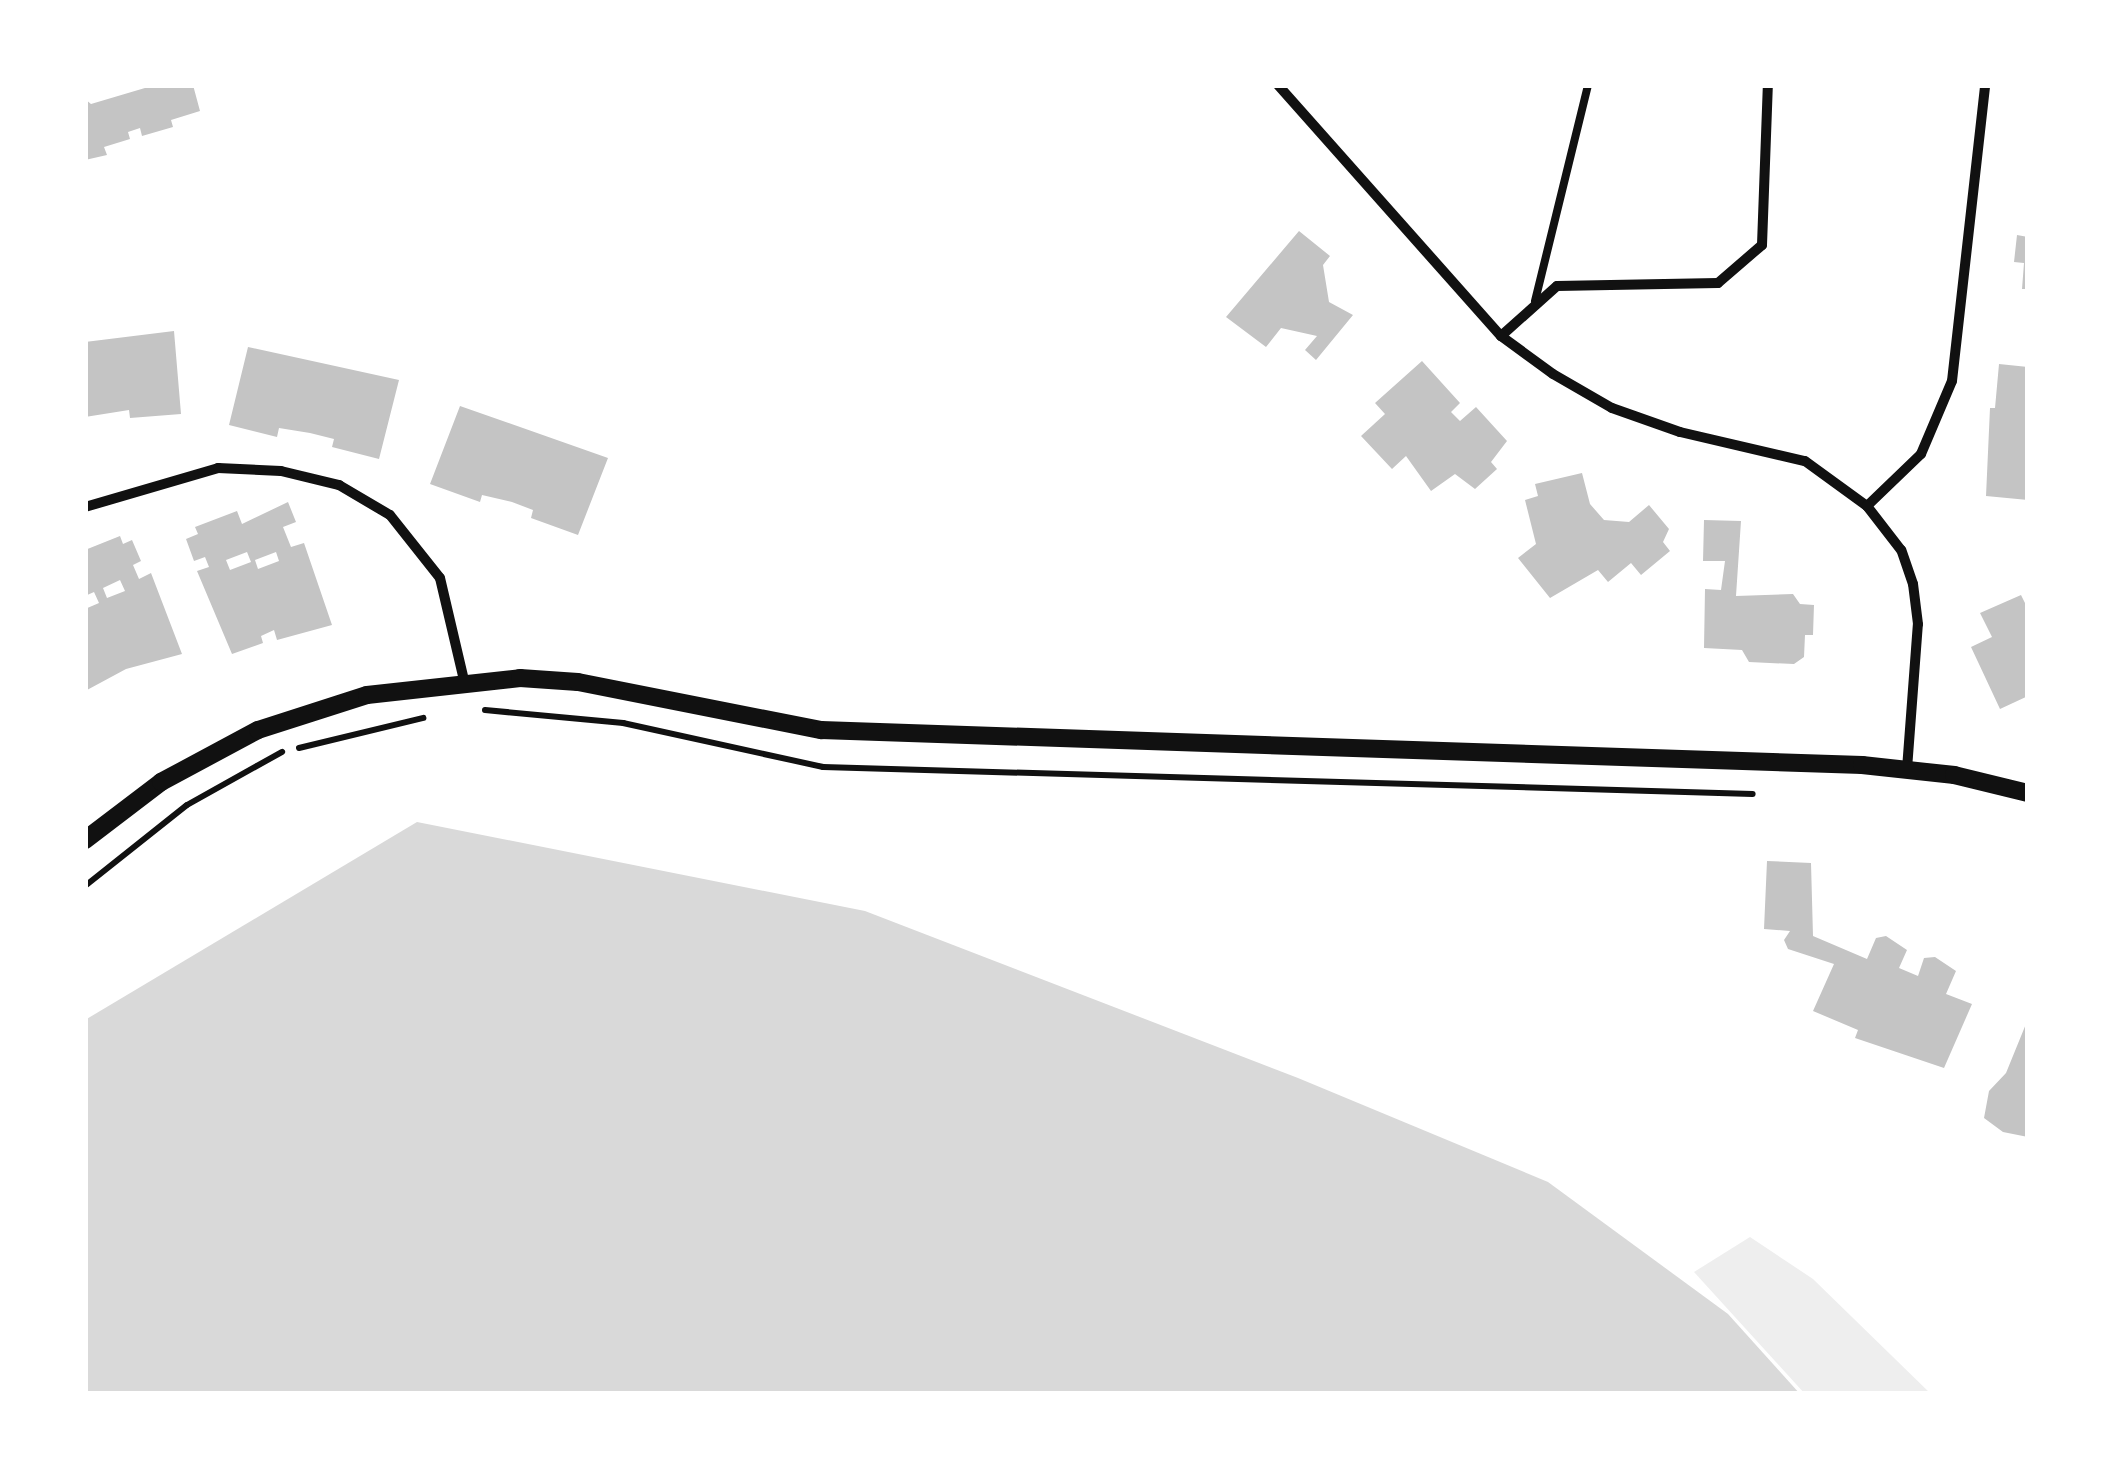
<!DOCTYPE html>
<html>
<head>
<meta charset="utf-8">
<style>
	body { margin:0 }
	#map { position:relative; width:2113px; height:1479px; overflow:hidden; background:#fff; font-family:"Libre Baskerville",serif }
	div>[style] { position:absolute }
	.green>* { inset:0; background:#eee }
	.water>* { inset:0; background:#d9d9d9 }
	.building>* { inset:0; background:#c4c4c4 }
	.path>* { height:6px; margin:-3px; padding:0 3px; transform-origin:3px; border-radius:3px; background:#111 }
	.service>* { height:8px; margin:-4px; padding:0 4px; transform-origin:4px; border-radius:4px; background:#111 }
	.minor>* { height:10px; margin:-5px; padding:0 5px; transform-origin:5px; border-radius:5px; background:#111 }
	.tertiary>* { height:18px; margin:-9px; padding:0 9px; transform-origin:9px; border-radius:9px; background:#111 }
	span { translate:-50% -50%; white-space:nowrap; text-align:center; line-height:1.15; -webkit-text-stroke:10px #fff; paint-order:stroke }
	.frame { position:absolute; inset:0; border:88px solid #fff; pointer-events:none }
</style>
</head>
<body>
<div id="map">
	<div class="green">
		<i style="clip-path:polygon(1750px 1237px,1813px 1279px,1931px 1394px,1805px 1394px,1694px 1272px)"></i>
	</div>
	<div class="water">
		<i style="clip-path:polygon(417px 822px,865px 911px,1298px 1078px,1548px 1182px,1728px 1314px,1800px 1394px,85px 1394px,85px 1020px)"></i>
	</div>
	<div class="building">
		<i style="clip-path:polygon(155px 85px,193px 85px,200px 111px,171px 120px,173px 127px,142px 136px,140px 128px,128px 132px,130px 139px,104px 147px,107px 155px,85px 160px,85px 99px,91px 104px)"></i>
		<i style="clip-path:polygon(1299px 231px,1330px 256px,1323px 265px,1329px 302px,1353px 315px,1316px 360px,1305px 350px,1317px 336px,1281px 328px,1266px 347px,1226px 317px)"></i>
		<i style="clip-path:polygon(2017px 235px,2028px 237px,2028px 289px,2022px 289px,2024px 263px,2014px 262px)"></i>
		<i style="clip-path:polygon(174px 331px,181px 414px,130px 418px,129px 410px,85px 417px,85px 342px)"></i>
		<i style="clip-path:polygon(248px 347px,399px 380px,379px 459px,332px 447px,334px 439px,310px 433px,279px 428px,277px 437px,229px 425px)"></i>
		<i style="clip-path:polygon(1422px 361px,1460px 403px,1451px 412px,1460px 421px,1476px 407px,1507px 441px,1491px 462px,1497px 469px,1475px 489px,1455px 474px,1431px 491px,1406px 456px,1392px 469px,1361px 436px,1385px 414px,1375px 403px)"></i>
		<i style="clip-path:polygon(1999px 364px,2028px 367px,2028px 500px,1986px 496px,1990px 408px,1995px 408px)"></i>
		<i style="clip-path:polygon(460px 406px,608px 458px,578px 535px,531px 518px,533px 510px,512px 502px,482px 495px,480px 502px,430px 484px)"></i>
		<i style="clip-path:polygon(1582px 473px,1590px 504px,1604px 520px,1629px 522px,1649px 505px,1669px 529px,1663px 542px,1670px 551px,1641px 575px,1631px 563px,1608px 582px,1598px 570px,1550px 598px,1518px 558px,1536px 544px,1525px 500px,1538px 496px,1535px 484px)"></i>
		<i style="clip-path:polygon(evenodd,288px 502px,296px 522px,283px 527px,291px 547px,304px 543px,332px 625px,277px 640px,274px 630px,261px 636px,263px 643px,232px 654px,197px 571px,209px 567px,205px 557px,194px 561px,186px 539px,198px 534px,195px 527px,237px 511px,242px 524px,288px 502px,247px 552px,251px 562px,230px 570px,226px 560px,247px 552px,288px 502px,276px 552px,279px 561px,258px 569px,255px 560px,276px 552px)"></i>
		<i style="clip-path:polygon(1704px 520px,1741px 521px,1736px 596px,1793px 594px,1800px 604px,1814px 605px,1813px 635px,1805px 635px,1804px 657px,1794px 664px,1749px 662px,1742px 650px,1704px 648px,1705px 589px,1721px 590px,1725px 561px,1703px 561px)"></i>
		<i style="clip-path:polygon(evenodd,120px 536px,123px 544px,132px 540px,141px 561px,133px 565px,139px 579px,151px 573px,182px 654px,126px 669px,87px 690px,85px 609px,99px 603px,94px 592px,85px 596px,85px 550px,120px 536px,120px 580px,125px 591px,107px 598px,103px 588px,120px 580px)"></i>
		<i style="clip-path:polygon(2021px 595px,2028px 609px,2028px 696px,2000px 709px,1971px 647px,1992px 637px,1980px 613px)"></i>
		<i style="clip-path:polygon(1767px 861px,1811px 863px,1813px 936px,1867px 959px,1876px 938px,1886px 936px,1907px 950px,1899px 968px,1918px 976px,1924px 958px,1935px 957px,1956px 971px,1946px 994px,1972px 1004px,1944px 1068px,1855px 1038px,1858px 1030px,1813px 1011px,1834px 964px,1788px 949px,1784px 940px,1790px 931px,1764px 929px)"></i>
		<i style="clip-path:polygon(2028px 1019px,2028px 1137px,2003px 1132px,1984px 1118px,1989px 1091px,2006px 1073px)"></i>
	</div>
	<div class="path">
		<i style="left:485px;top:710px;width:139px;rotate:5.4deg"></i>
		<i style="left:623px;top:723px;width:205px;rotate:12.4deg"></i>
		<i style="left:823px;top:767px;width:930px;rotate:1.66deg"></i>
		<i style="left:299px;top:748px;width:128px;rotate:-13.6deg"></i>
		<i style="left:85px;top:886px;width:130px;rotate:-38.5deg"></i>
		<i style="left:187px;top:805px;width:109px;rotate:-29.2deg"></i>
	</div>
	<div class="service">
		<i style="left:1535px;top:301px;width:222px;rotate:-76.2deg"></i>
	</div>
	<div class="minor">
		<i style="left:1278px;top:85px;width:336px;rotate:48.4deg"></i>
		<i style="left:1501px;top:336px;width:64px;rotate:36.2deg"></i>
		<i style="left:1553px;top:374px;width:68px;rotate:30deg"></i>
		<i style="left:1612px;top:408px;width:72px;rotate:19.4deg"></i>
		<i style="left:1680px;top:432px;width:128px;rotate:13.1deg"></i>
		<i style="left:1805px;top:461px;width:77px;rotate:36deg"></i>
		<i style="left:1501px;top:336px;width:75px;rotate:-41.8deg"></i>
		<i style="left:1557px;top:286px;width:161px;rotate:-1.1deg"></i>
		<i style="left:1718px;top:283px;width:58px;rotate:-40.8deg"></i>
		<i style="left:1762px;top:245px;width:160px;rotate:-87.9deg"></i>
		<i style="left:85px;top:507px;width:139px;rotate:-16.3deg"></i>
		<i style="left:218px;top:468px;width:63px;rotate:2.7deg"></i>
		<i style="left:281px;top:471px;width:60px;rotate:13.6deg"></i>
		<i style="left:339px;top:485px;width:59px;rotate:30.5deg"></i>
		<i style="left:390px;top:515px;width:80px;rotate:51.6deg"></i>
		<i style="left:440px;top:578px;width:105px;rotate:76.8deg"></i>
		<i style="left:1907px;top:769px;width:145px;rotate:-85.7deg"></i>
		<i style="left:1918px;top:624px;width:40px;rotate:-97.1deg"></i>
		<i style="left:1913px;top:584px;width:36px;rotate:-109deg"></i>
		<i style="left:1901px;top:550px;width:56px;rotate:-127.7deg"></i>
		<i style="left:1867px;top:506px;width:75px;rotate:-43.9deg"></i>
		<i style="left:1921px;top:454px;width:79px;rotate:-67deg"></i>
		<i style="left:1952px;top:381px;width:298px;rotate:-83.6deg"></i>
	</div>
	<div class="tertiary">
		<i style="left:85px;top:840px;width:96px;rotate:-37.3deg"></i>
		<i style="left:161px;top:782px;width:110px;rotate:-28.2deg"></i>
		<i style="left:258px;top:730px;width:114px;rotate:-17.8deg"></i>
		<i style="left:367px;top:695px;width:154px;rotate:-6.3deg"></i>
		<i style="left:520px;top:678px;width:58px;rotate:3.9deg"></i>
		<i style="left:578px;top:682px;width:248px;rotate:11.2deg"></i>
		<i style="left:821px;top:730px;width:1042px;rotate:1.93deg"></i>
		<i style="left:1862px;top:765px;width:93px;rotate:6.2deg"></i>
		<i style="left:1954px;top:775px;width:76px;rotate:13.7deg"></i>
	</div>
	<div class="frame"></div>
</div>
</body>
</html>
